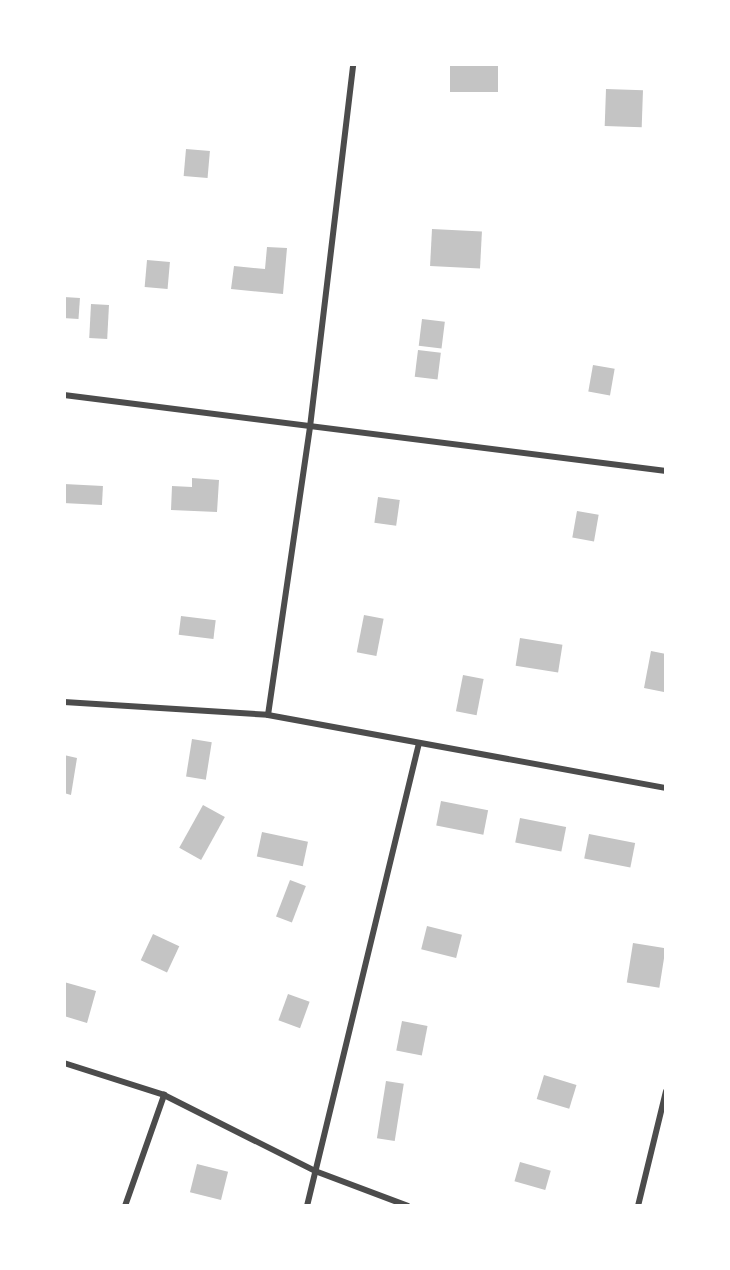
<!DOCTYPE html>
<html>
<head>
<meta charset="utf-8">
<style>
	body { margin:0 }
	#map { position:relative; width:730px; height:1270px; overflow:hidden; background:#fff; font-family:"Work Sans",sans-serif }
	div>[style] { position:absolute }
	.building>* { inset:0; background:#c4c4c4; transform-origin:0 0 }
	.minor>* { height:6px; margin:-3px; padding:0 3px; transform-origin:3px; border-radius:3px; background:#4c4c4c }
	span { translate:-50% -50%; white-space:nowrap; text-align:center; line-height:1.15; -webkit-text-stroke:6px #fff; paint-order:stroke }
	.frame { position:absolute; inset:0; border:66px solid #fff; pointer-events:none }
</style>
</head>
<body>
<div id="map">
	<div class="building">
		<i style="left:450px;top:64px;width:48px;height:28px"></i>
		<i style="left:606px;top:89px;width:37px;height:37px;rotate:2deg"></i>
		<i style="left:186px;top:149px;width:24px;height:27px;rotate:5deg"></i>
		<i style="left:432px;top:229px;width:50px;height:37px;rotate:3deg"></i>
		<i style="clip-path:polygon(267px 247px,287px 248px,283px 294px,231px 289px,234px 266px,265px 269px)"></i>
		<i style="left:147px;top:260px;width:23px;height:27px;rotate:5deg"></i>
		<i style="left:64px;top:297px;width:16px;height:21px;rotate:4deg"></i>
		<i style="left:91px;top:304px;width:18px;height:34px;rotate:3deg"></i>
		<i style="left:422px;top:319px;width:23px;height:27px;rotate:7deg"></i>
		<i style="left:418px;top:350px;width:23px;height:27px;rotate:7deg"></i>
		<i style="left:593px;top:365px;width:22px;height:27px;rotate:10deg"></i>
		<i style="clip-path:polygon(192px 478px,219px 480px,217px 512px,171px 510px,172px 486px,192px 487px)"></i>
		<i style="left:64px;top:484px;width:39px;height:19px;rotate:3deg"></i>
		<i style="left:378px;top:497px;width:22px;height:26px;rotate:8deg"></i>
		<i style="left:577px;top:511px;width:22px;height:27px;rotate:10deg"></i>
		<i style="left:364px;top:615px;width:20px;height:38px;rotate:11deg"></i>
		<i style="left:181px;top:616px;width:35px;height:19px;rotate:7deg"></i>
		<i style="left:520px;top:638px;width:43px;height:28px;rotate:9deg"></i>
		<i style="clip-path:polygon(651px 651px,666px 654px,664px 692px,644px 688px)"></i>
		<i style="left:463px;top:675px;width:21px;height:37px;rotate:11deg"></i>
		<i style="left:192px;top:739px;width:20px;height:38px;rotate:9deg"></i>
		<i style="clip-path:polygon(64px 755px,77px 758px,71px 795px,64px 793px)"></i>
		<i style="left:441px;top:801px;width:48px;height:25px;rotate:11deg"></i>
		<i style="left:203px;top:805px;width:25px;height:49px;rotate:29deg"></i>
		<i style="left:520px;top:818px;width:47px;height:25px;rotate:11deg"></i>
		<i style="left:262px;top:832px;width:47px;height:25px;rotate:12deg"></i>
		<i style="left:589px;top:834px;width:47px;height:25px;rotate:11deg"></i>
		<i style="left:290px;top:880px;width:17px;height:39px;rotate:21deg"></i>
		<i style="left:427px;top:926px;width:36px;height:24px;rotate:14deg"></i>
		<i style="left:153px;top:934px;width:29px;height:29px;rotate:25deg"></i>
		<i style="left:633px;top:943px;width:33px;height:40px;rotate:9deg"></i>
		<i style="clip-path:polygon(64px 982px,96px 991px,87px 1023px,64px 1016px)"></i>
		<i style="left:288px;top:994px;width:23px;height:28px;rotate:20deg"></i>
		<i style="left:402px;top:1021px;width:26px;height:30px;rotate:11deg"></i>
		<i style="left:544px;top:1075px;width:34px;height:25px;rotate:17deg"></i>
		<i style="left:386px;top:1081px;width:18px;height:58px;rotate:9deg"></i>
		<i style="left:520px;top:1162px;width:32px;height:20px;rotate:16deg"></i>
		<i style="left:197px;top:1164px;width:32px;height:29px;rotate:14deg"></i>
	</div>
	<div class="minor">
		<i style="left:64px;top:395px;width:607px;rotate:7.2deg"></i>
		<i style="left:64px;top:702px;width:204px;rotate:3.6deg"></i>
		<i style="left:268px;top:715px;width:405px;rotate:10.4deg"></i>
		<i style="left:268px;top:715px;width:291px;rotate:-81.7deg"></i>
		<i style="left:310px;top:427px;width:366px;rotate:-83.2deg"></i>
		<i style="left:64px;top:1063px;width:105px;rotate:17.7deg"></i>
		<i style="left:164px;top:1095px;width:169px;rotate:26.7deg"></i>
		<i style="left:315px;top:1171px;width:99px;rotate:20.6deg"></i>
		<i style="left:125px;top:1206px;width:118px;rotate:-70.6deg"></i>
		<i style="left:307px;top:1206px;width:476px;rotate:-76.4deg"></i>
		<i style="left:638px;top:1206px;width:118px;rotate:-76.3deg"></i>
	</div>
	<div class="frame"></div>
</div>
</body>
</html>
